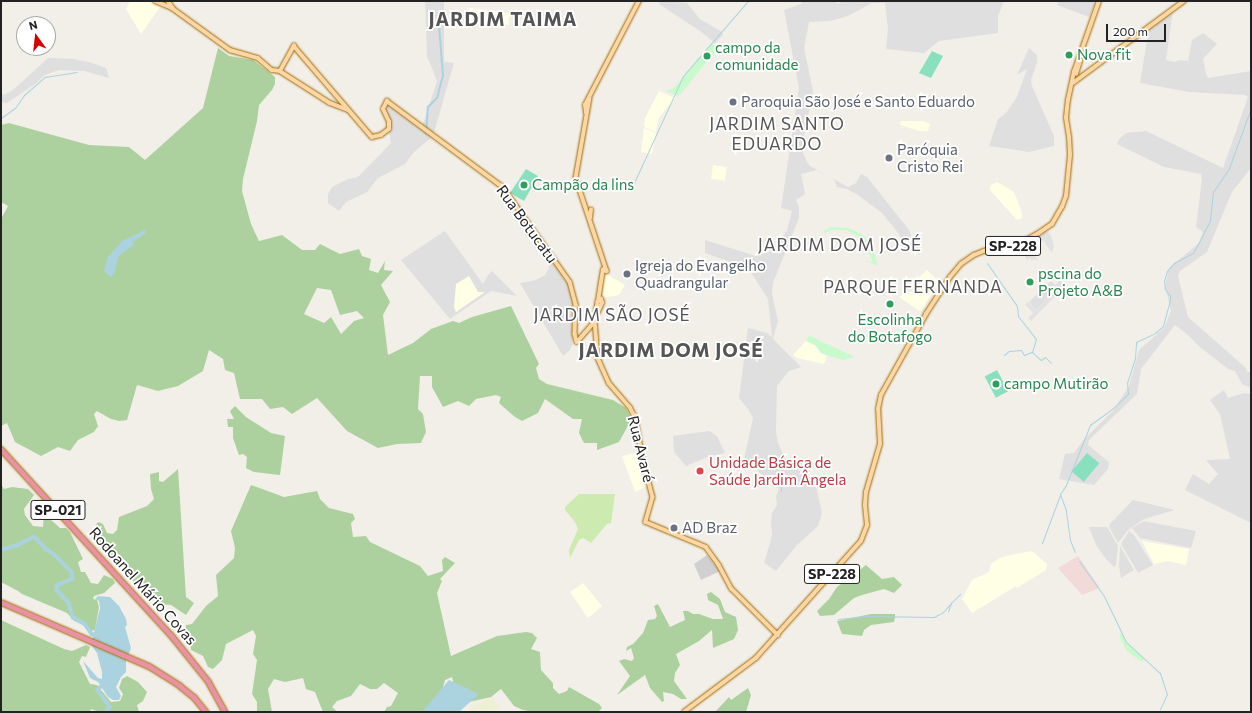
<!DOCTYPE html>
<html>
<head>
<meta charset="utf-8">
<style>
	body { margin:0 }
	#map { position:relative; width:1252px; height:713px; overflow:hidden; background:#f2efe9; font-family:Commissioner,sans-serif }
	div>[style] { position:absolute }
	.residential>* { inset:0; background:#e0dfdf }
	.commercial>* { inset:0; background:#f2dad9 }
	.education>* { inset:0; background:#ffffe5; transform-origin:0 0 }
	.religious>* { inset:0; background:#d0d0d0 }
	.farmland>* { inset:0; background:#eef0d5 }
	.grass>* { inset:0; background:#cdebb0 }
	.forest>* { inset:0; background:#add19e }
	.park>* { inset:0; background:#c8facc }
	.pitch>* { inset:0; background:#88e0be; transform-origin:0 0 }
	.parking>* { inset:0; background:#e2e2e2 }
	.water>* { inset:0; background:#aad3df }
	.stream>* { height:1px; margin:-0.5px; padding:0 0.5px; transform-origin:0.5px; border-radius:0.5px; background:#aad3df }
	.canal>* { height:2px; margin:-1px; padding:0 1px; transform-origin:1px; border-radius:1px; background:#aad3df }
	.river>* { height:3.5px; margin:-1.75px; padding:0 1.75px; transform-origin:1.75px; border-radius:1.75px; background:#aad3df }
	.roads { filter:drop-shadow(0 0 1px #a06b00) drop-shadow(0 0 1px #a06b00) }
	.major>* { height:3.5px; margin:-1.75px; padding:0 1.75px; transform-origin:1.75px; border-radius:1.75px; background:#fcd6a4 }
	.highway>* { height:4.5px; margin:-2.25px; padding:0 2.25px; transform-origin:2.25px; border-radius:2.25px; background:#e892a2 }
	.dots>* { width:11px; height:11px; translate:-50% -50%; box-sizing:border-box; border:2px solid #fff; border-radius:50% }
	span { translate:-50% -50%; white-space:nowrap; text-align:center; line-height:1.15; -webkit-text-stroke:3.5px #fff; paint-order:stroke }
	.shield-label span { padding:1px 3px; background:#fff; border:1px solid; border-radius:3px; -webkit-text-stroke-width:0 }
	.shield-label { font-size:14px; color:#222; font-weight:700 }
	.leisure-label { font-size:15px; color:#27864d }
	.left { translate:0 -50%; text-align:left }
	.worship-label { font-size:15px; color:#5b616d }
	.street-label { font-size:15px; color:#222 }
	.health-label { font-size:15px; color:#be3a42 }
	.quarter-label { font-size:17px; color:#555; letter-spacing:1px }
	.district-label { font-size:19px; color:#555; font-weight:700; letter-spacing:1px }
	.frame { position:absolute; inset:0; border:2px solid #222; pointer-events:none }
	.north { position:absolute; left:16px; top:16px; width:40px; height:40px; box-sizing:border-box; background:#fff; border:1px solid #a7a7a7; border-radius:50%; rotate:345deg; font-size:11px; font-weight:700; line-height:16px; text-align:center; color:#222 }
	.north::after { content:''; display:block; margin:auto; width:14px; height:18px; background:#d40000; clip-path:polygon(50% 0,100% 100%,50% 72%,0 100%) }
	.scale { position:absolute; left:1106px; top:24px; width:60px; height:18px; box-sizing:border-box; border:2px solid #222; border-top:0; padding-left:5px; font-size:12px; line-height:14px; white-space:nowrap; color:#222; -webkit-text-stroke:3px #fff; paint-order:stroke }
</style>
</head>
<body>
<div id="map">
	<div class="residential">
		<i style="clip-path:polygon(425px 1px,444px 1px,444px 62px,454px 63px,433px 136px,414px 152px,405px 164px,378px 178px,367px 192px,346px 202px,339px 211px,328px 203px,328px 194px,332px 187px,348px 179px,358px 177px,391px 143px,384px 106px,389px 104px,422px 127px,437px 81px,427px 56px)"></i>
		<i style="clip-path:polygon(660px 1px,687px 3px,700px 19px,722px 32px,723px 35px,715px 43px,700px 31px,659px 4px)"></i>
		<i style="clip-path:polygon(802px 1px,836px 1px,837px 4px,844px 1px,1004px 1px,998px 16px,998px 33px,939px 41px,924px 53px,886px 49px,888px 29px,885px 3px,872px 3px,848px 16px,830px 21px,809px 22px,804px 48px,813px 91px,804px 136px,803px 152px,806px 160px,810px 166px,848px 187px,856px 183px,861px 174px,867px 177px,909px 230px,914px 244px,905px 248px,899px 234px,882px 213px,858px 195px,847px 189px,837px 187px,834px 179px,816px 170px,801px 174px,805px 194px,796px 200px,799px 207px,799px 218px,773px 283px,772px 294px,778px 321px,773px 339px,801px 367px,789px 371px,777px 386px,776px 432px,778px 443px,787px 462px,809px 477px,816px 486px,822px 513px,818px 526px,797px 545px,776px 571px,764px 563px,772px 536px,771px 522px,772px 513px,777px 505px,776px 496px,779px 489px,744px 459px,753px 418px,748px 409px,739px 398px,748px 328px,767px 333px,772px 337px,768px 299px,752px 274px,742px 266px,705px 253px,705px 240px,756px 256px,775px 250px,787px 230px,792px 211px,781px 208px,799px 88px,784px 10px,801px 4px)"></i>
		<i style="clip-path:polygon(1059px 1px,1096px 1px,1089px 17px,1057px 5px)"></i>
		<i style="clip-path:polygon(1173px 10px,1166px 60px,1175px 62px,1179px 60px,1188px 61px,1192px 40px,1203px 33px,1217px 44px,1203px 59px,1206px 74px,1208px 78px,1251px 71px,1251px 168px,1232px 192px,1207px 252px,1180px 271px,1178px 276px,1188px 317px,1246px 368px,1247px 372px,1251px 372px,1251px 388px,1242px 384px,1235px 371px,1228px 369px,1200px 347px,1188px 335px,1175px 325px,1141px 369px,1137px 394px,1089px 440px,1088px 445px,1109px 462px,1108px 469px,1094px 485px,1059px 479px,1065px 454px,1074px 453px,1085px 438px,1113px 411px,1129px 386px,1139px 350px,1164px 328px,1171px 311px,1165px 286px,1169px 268px,1199px 243px,1203px 232px,1196px 227px,1202px 179px,1201px 174px,1164px 167px,1117px 144px,1119px 139px,1126px 133px,1146px 131px,1223px 168px,1248px 97px,1245px 95px,1190px 92px,1140px 83px,1149px 28px)"></i>
		<i style="clip-path:polygon(1029px 48px,1037px 55px,1037px 62px,1031px 80px,1032px 86px,1054px 136px,1054px 146px,1029px 152px,989px 146px,998px 119px,1006px 113px,1017px 97px,1027px 69px,1017px 75px)"></i>
		<i style="clip-path:polygon(48px 58px,74px 59px,89px 62px,106px 68px,109px 78px,84px 71px,59px 70px,45px 75px,35px 84px,7px 103px,1px 102px,1px 93px,4px 95px,13px 90px)"></i>
		<i style="clip-path:polygon(445px 231px,483px 284px,488px 275px,492px 271px,517px 296px,491px 291px,450px 319px,401px 260px)"></i>
		<i style="clip-path:polygon(552px 257px,568px 279px,574px 298px,572px 346px,570px 350px,563px 356px,520px 283px,536px 280px,545px 275px,549px 268px,546px 260px)"></i>
		<i style="clip-path:polygon(1061px 280px,1062px 285px,1036px 310px,1029px 302px,1051px 281px,1055px 285px)"></i>
		<i style="clip-path:polygon(1224px 390px,1228px 398px,1244px 393px,1251px 394px,1251px 523px,1185px 490px,1193px 474px,1209px 484px,1218px 474px,1206px 460px,1230px 459px,1220px 414px,1210px 400px)"></i>
		<i style="clip-path:polygon(709px 431px,717px 436px,725px 453px,708px 457px,686px 466px,674px 452px,673px 436px)"></i>
		<i style="clip-path:polygon(1133px 500px,1175px 510px,1144px 519px,1128px 530px,1118px 543px,1109px 527px,1110px 524px)"></i>
		<i style="clip-path:polygon(1144px 521px,1196px 531px,1191px 548px,1140px 538px,1132px 528px)"></i>
		<i style="clip-path:polygon(1089px 527px,1107px 527px,1118px 546px,1116px 565px,1114px 567px,1106px 559px,1096px 545px)"></i>
		<i style="clip-path:polygon(1129px 531px,1134px 535px,1153px 565px,1138px 573px,1121px 544px)"></i>
		<i style="clip-path:polygon(1120px 546px,1134px 570px,1121px 578px,1119px 566px)"></i>
	</div>
	<div class="commercial">
		<i style="clip-path:polygon(1078px 556px,1100px 588px,1082px 595px,1058px 568px)"></i>
	</div>
	<div class="education">
		<i style="clip-path:polygon(130px 1px,150px 1px,161px 6px,141px 34px,126px 9px)"></i>
		<i style="clip-path:polygon(469px 8px,509px 13px,509px 25px,468px 22px)"></i>
		<i style="clip-path:polygon(659px 91px,675px 98px,658px 119px,656px 132px,644px 127px,645px 118px)"></i>
		<i style="clip-path:polygon(901px 121px,923px 121px,930px 124px,928px 131px,919px 131px,900px 125px)"></i>
		<i style="clip-path:polygon(644px 128px,656px 133px,652px 154px,641px 152px)"></i>
		<i style="left:713px;top:165px;width:14px;height:14px;rotate:8deg"></i>
		<i style="clip-path:polygon(997px 182px,1014px 192px,1022px 213px,1022px 218px,1017px 220px,990px 190px,990px 186px)"></i>
		<i style="clip-path:polygon(927px 270px,939px 282px,921px 311px,918px 310px,899px 297px,908px 292px,913px 292px,920px 287px,926px 289px,917px 279px)"></i>
		<i style="clip-path:polygon(605px 275px,608px 275px,625px 285px,619px 295px,602px 298px)"></i>
		<i style="clip-path:polygon(469px 276px,478px 292px,485px 292px,456px 312px,454px 307px,456px 284px)"></i>
		<i style="clip-path:polygon(806px 341px,815px 345px,821px 353px,827px 356px,824px 364px,797px 358px,793px 355px)"></i>
		<i style="clip-path:polygon(639px 452px,649px 485px,635px 492px,622px 456px)"></i>
		<i style="clip-path:polygon(1142px 541px,1189px 549px,1186px 565px,1168px 561px,1154px 564px)"></i>
		<i style="clip-path:polygon(1032px 551px,1047px 564px,1046px 570px,1017px 588px,1016px 586px,972px 613px,962px 599px,972px 580px,989px 572px,991px 564px,998px 559px,1010px 555px)"></i>
		<i style="clip-path:polygon(583px 583px,602px 606px,588px 618px,570px 592px)"></i>
	</div>
	<div class="religious">
		<i style="clip-path:polygon(707px 555px,720px 571px,701px 580px,694px 564px)"></i>
	</div>
	<div class="farmland">
		<i style="clip-path:polygon(490px 698px,493px 698px,501px 708px,488px 712px,469px 712px,470px 707px)"></i>
	</div>
	<div class="grass">
		<i style="clip-path:polygon(579px 494px,615px 494px,611px 523px,607px 524px,591px 543px,583px 538px,579px 540px,570px 558px,569px 550px,578px 529px,575px 522px,565px 510px,565px 507px)"></i>
	</div>
	<div class="forest">
		<i style="clip-path:polygon(evenodd,218px 48px,229px 56px,253px 60px,275px 77px,275px 84px,272px 90px,259px 105px,257px 121px,243px 179px,242px 191px,251px 224px,259px 241px,282px 235px,302px 250px,315px 250px,320px 244px,340px 254px,359px 249px,362px 256px,371px 259px,369px 270px,378px 273px,385px 261px,384px 270px,393px 271px,381px 285px,390px 302px,383px 315px,388px 355px,413px 343px,431px 329px,453px 321px,459px 323px,472px 317px,511px 306px,539px 364px,536px 368px,539px 379px,547px 384px,613px 400px,626px 408px,631px 418px,630px 422px,619px 442px,597px 450px,597px 443px,584px 443px,579px 433px,582px 419px,573px 419px,545px 399px,538px 413px,522px 421px,515px 417px,499px 403px,501px 397px,496px 395px,476px 399px,469px 406px,458px 401px,443px 407px,432px 387px,432px 376px,420px 376px,418px 409px,423px 414px,426px 432px,421px 443px,397px 444px,378px 448px,347px 431px,317px 398px,292px 414px,283px 407px,270px 409px,262px 399px,240px 399px,234px 373px,225px 370px,223px 359px,209px 350px,203px 371px,178px 386px,158px 391px,137px 385px,127px 420px,119px 421px,111px 419px,97px 411px,94px 414px,98px 426px,94px 432px,78px 440px,70px 451px,58px 447px,41px 456px,15px 442px,7px 423px,1px 426px,1px 219px,8px 206px,1px 202px,1px 125px,9px 123px,89px 145px,129px 147px,145px 160px,203px 108px,218px 48px,317px 288px,331px 290px,340px 315px,357px 311px,364px 318px,354px 321px,341px 334px,331px 317px,324px 323px,304px 314px,317px 288px)"></i>
		<i style="clip-path:polygon(235px 406px,246px 417px,271px 433px,285px 436px,280px 475px,254px 472px,246px 468px,247px 457px,243px 454px,239px 455px,233px 438px,233px 427px,228px 427px,227px 419px,234px 419px,230px 411px)"></i>
		<i style="clip-path:polygon(178px 469px,186px 597px,194px 603px,186px 615px,171px 605px,160px 604px,149px 596px,145px 589px,137px 586px,131px 578px,127px 568px,114px 563px,104px 546px,98px 543px,90px 534px,98px 522px,103px 524px,107px 533px,113px 534px,117px 530px,119px 517px,147px 506px,154px 499px,151px 489px,150px 474px,159px 472px,159px 481px,163px 482px)"></i>
		<i style="clip-path:polygon(1px 484px,4px 489px,12px 487px,28px 489px,34px 495px,24px 509px,25px 515px,33px 526px,43px 527px,44px 509px,50px 519px,60px 528px,66px 528px,70px 532px,83px 559px,78px 562px,81px 572px,85px 572px,91px 583px,98px 584px,104px 575px,113px 579px,115px 583px,104px 593px,94px 596px,93px 599px,97px 600px,99px 607px,95px 630px,91px 631px,88px 627px,74px 621px,67px 613px,22px 594px,18px 591px,1px 582px)"></i>
		<i style="clip-path:polygon(251px 485px,284px 497px,317px 491px,320px 499px,329px 508px,353px 514px,355px 519px,351px 523px,353px 537px,366px 536px,370px 542px,420px 566px,428px 576px,443px 571px,442px 560px,445px 557px,455px 563px,440px 579px,442px 581px,437px 593px,451px 656px,497px 636px,526px 632px,532px 633px,537px 638px,531px 649px,540px 652px,541px 670px,553px 683px,553px 688px,559px 694px,567px 691px,569px 687px,599px 704px,602px 708px,598px 712px,534px 712px,523px 710px,514px 706px,501px 689px,491px 697px,469px 702px,454px 686px,452px 677px,445px 680px,440px 698px,427px 712px,384px 712px,387px 707px,391px 706px,398px 693px,384px 683px,377px 689px,370px 689px,360px 684px,351px 696px,337px 701px,332px 707px,338px 712px,323px 712px,315px 692px,306px 689px,303px 678px,285px 682px,274px 679px,268px 689px,272px 712px,257px 712px,257px 702px,252px 694px,257px 660px,253px 654px,256px 636px,253px 630px,226px 644px,222px 660px,213px 669px,208px 667px,203px 656px,191px 650px,190px 642px,185px 635px,186px 625px,192px 624px,206px 606px,218px 596px,216px 575px,234px 558px,235px 548px,231px 531px)"></i>
		<i style="clip-path:polygon(866px 565px,882px 579px,894px 577px,902px 585px,894px 593px,884px 589px,862px 595px,854px 598px,834px 615px,820px 616px,817px 611px,829px 599px,837px 587px)"></i>
		<i style="clip-path:polygon(711px 592px,720px 599px,725px 612px,736px 617px,738px 630px,734px 639px,713px 648px,712px 630px,699px 641px,676px 654px,680px 665px,675px 673px,674px 681px,687px 699px,681px 699px,673px 694px,663px 692px,664px 701px,662px 702px,650px 688px,645px 675px,617px 695px,630px 676px,619px 661px,624px 659px,632px 661px,634px 658px,631px 648px,626px 651px,627px 647px,633px 644px,643px 633px,648px 620px,655px 619px,657px 616px,654px 606px,658px 604px,670px 627px,685px 620px,683px 611px,688px 611px,693px 614px,699px 614px,713px 619px,723px 619px,718px 605px,708px 600px,707px 594px)"></i>
		<i style="clip-path:polygon(871px 614px,895px 614px,895px 618px,894px 622px,871px 625px,864px 630px,862px 636px,842px 634px,837px 621px)"></i>
		<i style="clip-path:polygon(1px 620px,64px 649px,72px 651px,86px 645px,90px 647px,86px 657px,82px 656px,79px 662px,90px 684px,97px 685px,111px 702px,120px 701px,123px 694px,119px 688px,122px 679px,127px 676px,138px 682px,147px 692px,143px 701px,137px 705px,139px 712px,99px 712px,91px 709px,90px 712px,3px 712px,1px 710px)"></i>
		<i style="clip-path:polygon(748px 688px,751px 695px,746px 712px,715px 712px,729px 697px,731px 700px)"></i>
	</div>
	<div class="park">
		<i style="clip-path:polygon(711px 43px,718px 48px,679px 96px,666px 91px,674px 88px)"></i>
		<i style="clip-path:polygon(831px 227px,848px 228px,858px 232px,865px 237px,873px 250px,878px 266px,867px 261px,873px 262px,865px 245px,856px 235px,846px 230px,832px 230px,825px 233px,823px 231px)"></i>
		<i style="clip-path:polygon(809px 335px,820px 341px,855px 357px,843px 360px,821px 353px,815px 345px,806px 341px)"></i>
		<i style="clip-path:polygon(1122px 633px,1126px 641px,1144px 659px,1142px 662px,1127px 651px,1120px 638px,1120px 634px)"></i>
	</div>
	<div class="pitch">
		<i style="clip-path:polygon(932px 51px,943px 56px,931px 78px,919px 73px)"></i>
		<i style="clip-path:polygon(526px 169px,538px 176px,524px 201px,510px 193px)"></i>
		<i style="left:997px;top:370px;width:24px;height:14px;rotate:62deg"></i>
		<i style="left:1087px;top:453px;width:16px;height:24px;rotate:40deg"></i>
	</div>
	<div class="parking">
		<i style="clip-path:polygon(1047px 231px,1051px 235px,1054px 246px,1052px 253px,1043px 240px,1030px 249px,1038px 260px,1037px 261px,1034px 259px,1031px 261px,1031px 258px,1027px 260px,1020px 246px)"></i>
		<i style="clip-path:polygon(1062px 286px,1062px 289px,1031px 321px,1028px 318px,1033px 313px,1025px 304px,1028px 302px,1036px 310px)"></i>
	</div>
	<div class="water">
		<i style="clip-path:polygon(145px 230px,146px 233px,134px 241px,133px 245px,118px 257px,114px 274px,110px 277px,104px 271px,108px 257px,122px 241px)"></i>
		<i style="clip-path:polygon(98px 596px,110px 597px,119px 606px,126px 619px,127px 625px,125px 627px,131px 648px,126px 661px,126px 672px,121px 677px,116px 687px,121px 696px,119px 700px,113px 700px,108px 697px,98px 682px,90px 678px,83px 661px,98px 678px,102px 679px,102px 672px,97px 653px,91px 645px,100px 608px,99px 601px,95px 599px)"></i>
		<i style="clip-path:polygon(449px 680px,479px 694px,459px 712px,422px 712px)"></i>
	</div>
	<div class="stream">
		<i style="left:1px;top:118px;width:17px;rotate:-36deg"></i>
		<i style="left:15px;top:108px;width:16px;rotate:-55deg"></i>
		<i style="left:24px;top:95px;width:28px;rotate:-41deg"></i>
		<i style="left:45px;top:77px;width:32px;rotate:-9deg"></i>
		<i style="left:632px;top:187px;width:122px;rotate:-65.3deg"></i>
		<i style="left:683px;top:76px;width:99px;rotate:-49.1deg"></i>
		<i style="left:987px;top:263px;width:52px;rotate:55.1deg"></i>
		<i style="left:1017px;top:306px;width:10px;rotate:84deg"></i>
		<i style="left:1018px;top:316px;width:29px;rotate:52deg"></i>
		<i style="left:1036px;top:339px;width:14px;rotate:107deg"></i>
		<i style="left:1032px;top:352px;width:12px;rotate:42deg"></i>
		<i style="left:1041px;top:360px;width:5px;rotate:-37deg"></i>
		<i style="left:1045px;top:357px;width:8px;rotate:45deg"></i>
		<i style="left:1004px;top:355px;width:6px;rotate:-39deg"></i>
		<i style="left:1009px;top:351px;width:12px;rotate:-5deg"></i>
		<i style="left:1021px;top:350px;width:6px;rotate:59deg"></i>
		<i style="left:1024px;top:355px;width:9px;rotate:-21deg"></i>
		<i style="left:780px;top:477px;width:14px;rotate:86deg"></i>
		<i style="left:1042px;top:543px;width:51px;rotate:-69.4deg"></i>
		<i style="left:1075px;top:552px;width:13px;rotate:-113deg"></i>
		<i style="left:1070px;top:540px;width:30px;rotate:-98deg"></i>
		<i style="left:1066px;top:510px;width:17px;rotate:-111deg"></i>
		<i style="left:1060px;top:494px;width:11px;rotate:-56deg"></i>
		<i style="left:1066px;top:485px;width:65px;rotate:-68.2deg"></i>
		<i style="left:1090px;top:425px;width:29px;rotate:-36deg"></i>
		<i style="left:1113px;top:408px;width:21px;rotate:-43deg"></i>
		<i style="left:1128px;top:394px;width:11px;rotate:-95deg"></i>
		<i style="left:1127px;top:383px;width:26px;rotate:-72deg"></i>
		<i style="left:1135px;top:358px;width:16px;rotate:-86deg"></i>
		<i style="left:1136px;top:342px;width:21px;rotate:-25deg"></i>
		<i style="left:1155px;top:333px;width:11px;rotate:-41deg"></i>
		<i style="left:1163px;top:326px;width:27px;rotate:-75deg"></i>
		<i style="left:1170px;top:300px;width:4px;rotate:-90deg"></i>
		<i style="left:1170px;top:296px;width:9px;rotate:-126deg"></i>
		<i style="left:1165px;top:289px;width:8px;rotate:-97deg"></i>
		<i style="left:1164px;top:281px;width:10px;rotate:-73deg"></i>
		<i style="left:1167px;top:271px;width:11px;rotate:-49deg"></i>
		<i style="left:1174px;top:263px;width:21px;rotate:-28deg"></i>
		<i style="left:1193px;top:253px;width:10px;rotate:-61deg"></i>
		<i style="left:1198px;top:244px;width:27px;rotate:-63deg"></i>
		<i style="left:1210px;top:220px;width:28px;rotate:-84deg"></i>
		<i style="left:1213px;top:192px;width:29px;rotate:-56deg"></i>
		<i style="left:1229px;top:168px;width:64px;rotate:-69.9deg"></i>
		<i style="left:1079px;top:561px;width:43px;rotate:54.5deg"></i>
		<i style="left:1104px;top:596px;width:51px;rotate:64.4deg"></i>
		<i style="left:1126px;top:642px;width:46px;rotate:42.4deg"></i>
		<i style="left:1160px;top:673px;width:22px;rotate:72deg"></i>
		<i style="left:1167px;top:694px;width:17px;rotate:115deg"></i>
		<i style="left:948px;top:611px;width:9px;rotate:-69deg"></i>
		<i style="left:951px;top:603px;width:13px;rotate:-45deg"></i>
		<i style="left:838px;top:619px;width:27px;rotate:-6deg"></i>
		<i style="left:865px;top:616px;width:69px;rotate:0.8deg"></i>
		<i style="left:934px;top:617px;width:10px;rotate:-29deg"></i>
		<i style="left:943px;top:612px;width:12px;rotate:-48deg"></i>
	</div>
	<div class="canal">
		<i style="left:426px;top:134px;width:27px;rotate:-86deg"></i>
		<i style="left:428px;top:107px;width:13px;rotate:-45deg"></i>
		<i style="left:437px;top:98px;width:23px;rotate:-75deg"></i>
		<i style="left:443px;top:76px;width:51px;rotate:-94.5deg"></i>
	</div>
	<div class="river">
		<i style="left:1px;top:550px;width:18px;rotate:-16deg"></i>
		<i style="left:18px;top:545px;width:17px;rotate:-28deg"></i>
		<i style="left:33px;top:537px;width:4px;rotate:27deg"></i>
		<i style="left:37px;top:539px;width:12px;rotate:48deg"></i>
		<i style="left:45px;top:548px;width:14px;rotate:36deg"></i>
		<i style="left:56px;top:556px;width:23px;rotate:45deg"></i>
		<i style="left:72px;top:572px;width:7px;rotate:82deg"></i>
		<i style="left:73px;top:579px;width:17px;rotate:156deg"></i>
		<i style="left:57px;top:586px;width:4px;rotate:90deg"></i>
		<i style="left:57px;top:590px;width:18px;rotate:47deg"></i>
		<i style="left:69px;top:603px;width:15px;rotate:74deg"></i>
		<i style="left:73px;top:617px;width:14px;rotate:30deg"></i>
		<i style="left:85px;top:624px;width:12px;rotate:55deg"></i>
		<i style="left:92px;top:634px;width:7px;rotate:16deg"></i>
		<i style="left:105px;top:683px;width:10px;rotate:135deg"></i>
		<i style="left:98px;top:690px;width:21px;rotate:55deg"></i>
		<i style="left:110px;top:707px;width:6px;rotate:129deg"></i>
	</div>
	<div class="roads">
		<div class="major">
			<i style="left:155px;top:1px;width:18px;rotate:22deg"></i>
			<i style="left:172px;top:8px;width:72px;rotate:35.9deg"></i>
			<i style="left:230px;top:50px;width:29px;rotate:16deg"></i>
			<i style="left:258px;top:58px;width:18px;rotate:41deg"></i>
			<i style="left:272px;top:70px;width:8px;rotate:7deg"></i>
			<i style="left:280px;top:71px;width:59px;rotate:32.6deg"></i>
			<i style="left:330px;top:103px;width:19px;rotate:21deg"></i>
			<i style="left:168px;top:1px;width:9px;rotate:54deg"></i>
			<i style="left:280px;top:71px;width:29px;rotate:-61deg"></i>
			<i style="left:294px;top:46px;width:120px;rotate:49.4deg"></i>
			<i style="left:372px;top:137px;width:9px;rotate:-13deg"></i>
			<i style="left:381px;top:135px;width:10px;rotate:-37deg"></i>
			<i style="left:389px;top:129px;width:7px;rotate:-90deg"></i>
			<i style="left:389px;top:122px;width:14px;rotate:-115deg"></i>
			<i style="left:383px;top:109px;width:9px;rotate:-63deg"></i>
			<i style="left:387px;top:101px;width:144px;rotate:36.6deg"></i>
			<i style="left:503px;top:187px;width:116px;rotate:54.8deg"></i>
			<i style="left:570px;top:282px;width:24px;rotate:75deg"></i>
			<i style="left:576px;top:305px;width:29px;rotate:92deg"></i>
			<i style="left:575px;top:334px;width:8px;rotate:76deg"></i>
			<i style="left:1076px;top:74px;width:14px;rotate:-73deg"></i>
			<i style="left:1073px;top:83px;width:138px;rotate:-36.5deg"></i>
			<i style="left:590px;top:98px;width:81px;rotate:99.9deg"></i>
			<i style="left:576px;top:178px;width:98px;rotate:71.6deg"></i>
			<i style="left:607px;top:271px;width:2px;rotate:180deg"></i>
			<i style="left:605px;top:271px;width:2px;rotate:-117deg"></i>
			<i style="left:586px;top:113px;width:8px;rotate:-97deg"></i>
			<i style="left:585px;top:105px;width:117px;rotate:-62.6deg"></i>
			<i style="left:590px;top:218px;width:8px;rotate:-83deg"></i>
			<i style="left:598px;top:301px;width:31px;rotate:-81deg"></i>
			<i style="left:601px;top:301px;width:3px;rotate:162deg"></i>
			<i style="left:598px;top:302px;width:19px;rotate:99deg"></i>
			<i style="left:595px;top:321px;width:37px;rotate:85deg"></i>
			<i style="left:598px;top:358px;width:27px;rotate:66deg"></i>
			<i style="left:609px;top:383px;width:32px;rotate:49deg"></i>
			<i style="left:630px;top:407px;width:13px;rotate:63deg"></i>
			<i style="left:636px;top:419px;width:42px;rotate:80.3deg"></i>
			<i style="left:643px;top:460px;width:38px;rotate:75deg"></i>
			<i style="left:653px;top:497px;width:26px;rotate:106deg"></i>
			<i style="left:646px;top:522px;width:65px;rotate:22.6deg"></i>
			<i style="left:706px;top:547px;width:22px;rotate:54deg"></i>
			<i style="left:719px;top:565px;width:27px;rotate:62deg"></i>
			<i style="left:732px;top:589px;width:65px;rotate:45deg"></i>
			<i style="left:598px;top:312px;width:10px;rotate:-66deg"></i>
			<i style="left:602px;top:303px;width:4px;rotate:-104deg"></i>
			<i style="left:577px;top:342px;width:28px;rotate:-49deg"></i>
			<i style="left:684px;top:712px;width:90px;rotate:-36.9deg"></i>
			<i style="left:756px;top:658px;width:157px;rotate:-48.1deg"></i>
			<i style="left:861px;top:541px;width:17px;rotate:-69deg"></i>
			<i style="left:867px;top:525px;width:20px;rotate:-96deg"></i>
			<i style="left:865px;top:505px;width:13px;rotate:-86deg"></i>
			<i style="left:866px;top:492px;width:50px;rotate:-73.7deg"></i>
			<i style="left:880px;top:444px;width:35px;rotate:-93deg"></i>
			<i style="left:878px;top:409px;width:14px;rotate:-78deg"></i>
			<i style="left:881px;top:395px;width:93px;rotate:-60.9deg"></i>
			<i style="left:926px;top:314px;width:44px;rotate:-57deg"></i>
			<i style="left:950px;top:277px;width:17px;rotate:-50deg"></i>
			<i style="left:961px;top:264px;width:16px;rotate:-35deg"></i>
			<i style="left:974px;top:255px;width:11px;rotate:-22deg"></i>
			<i style="left:984px;top:251px;width:36px;rotate:-11deg"></i>
			<i style="left:1019px;top:244px;width:23px;rotate:-29deg"></i>
			<i style="left:1039px;top:233px;width:16px;rotate:-35deg"></i>
			<i style="left:1052px;top:224px;width:20px;rotate:-60deg"></i>
			<i style="left:1062px;top:207px;width:12px;rotate:-70deg"></i>
			<i style="left:1066px;top:196px;width:41px;rotate:-84.4deg"></i>
			<i style="left:1070px;top:155px;width:18px;rotate:-93deg"></i>
			<i style="left:1069px;top:137px;width:19px;rotate:-99deg"></i>
			<i style="left:1066px;top:118px;width:18px;rotate:-84deg"></i>
			<i style="left:1068px;top:100px;width:29px;rotate:-78deg"></i>
			<i style="left:1074px;top:72px;width:75px;rotate:-70.6deg"></i>
		</div>
		<div class="highway">
			<i style="left:1px;top:449px;width:252px;rotate:47.6deg"></i>
			<i style="left:171px;top:635px;width:59px;rotate:51.2deg"></i>
			<i style="left:208px;top:681px;width:35px;rotate:61deg"></i>
			<i style="left:1px;top:602px;width:161px;rotate:23.4deg"></i>
			<i style="left:149px;top:666px;width:36px;rotate:32deg"></i>
			<i style="left:179px;top:685px;width:19px;rotate:39deg"></i>
			<i style="left:194px;top:697px;width:19px;rotate:51deg"></i>
		</div>
	</div>
	<div class="dots">
		<i style="left:1069px;top:55px;background:#2e9e5b"></i>
		<i style="left:707px;top:56px;background:#2e9e5b"></i>
		<i style="left:733px;top:102px;background:#6b7280"></i>
		<i style="left:889px;top:158px;background:#6b7280"></i>
		<i style="left:524px;top:185px;background:#2e9e5b"></i>
		<i style="left:627px;top:274px;background:#6b7280"></i>
		<i style="left:1030px;top:282px;background:#2e9e5b"></i>
		<i style="left:890px;top:304px;background:#2e9e5b"></i>
		<i style="left:996px;top:384px;background:#2e9e5b"></i>
		<i style="left:700px;top:471px;background:#e0444e"></i>
		<i style="left:674px;top:528px;background:#6b7280"></i>
	</div>
	<div class="shield-label">
		<span style="left:1013px;top:246px">SP-228</span>
		<span style="left:58px;top:510px">SP-021</span>
		<span style="left:832px;top:574px">SP-228</span>
	</div>
	<div class="leisure-label">
		<span class="left" style="left:715px;top:56px">campo da<br>comunidade</span>
		<span class="left" style="left:1077px;top:55px">Nova fit</span>
		<span class="left" style="left:532px;top:185px">Campão da lins</span>
		<span class="left" style="left:1038px;top:282px">pscina do<br>Projeto A&amp;B</span>
		<span style="left:890px;top:328px">Escolinha<br>do Botafogo</span>
		<span class="left" style="left:1004px;top:384px">campo Mutirão</span>
	</div>
	<div class="worship-label">
		<span class="left" style="left:741px;top:102px">Paroquia São José e Santo Eduardo</span>
		<span class="left" style="left:897px;top:158px">Paróquia<br>Cristo Rei</span>
		<span class="left" style="left:635px;top:274px">Igreja do Evangelho<br>Quadrangular</span>
		<span class="left" style="left:682px;top:528px">AD Braz</span>
	</div>
	<div class="street-label">
		<span style="left:527px;top:224px;rotate:54deg">Rua Botucatu</span>
		<span style="left:641px;top:449px;rotate:76deg">Rua Avaré</span>
		<span style="left:143px;top:586px;rotate:48deg">Rodoanel Mário Covas</span>
	</div>
	<div class="health-label">
		<span class="left" style="left:709px;top:471px">Unidade Básica de<br>Saúde Jardim Ângela</span>
	</div>
	<div class="quarter-label">
		<span style="left:777px;top:134px">JARDIM SANTO<br>EDUARDO</span>
		<span style="left:840px;top:245px">JARDIM DOM JOSÉ</span>
		<span style="left:913px;top:287px">PARQUE FERNANDA</span>
		<span style="left:612px;top:315px">JARDIM SÃO JOSÉ</span>
	</div>
	<div class="district-label">
		<span style="left:503px;top:19px">JARDIM TAIMA</span>
		<span style="left:671px;top:350px">JARDIM DOM JOSÉ</span>
	</div>
	<div class="frame"></div>
	<div class="north">N</div>
	<div class="scale">200 m</div>
</div>
</body>
</html>
